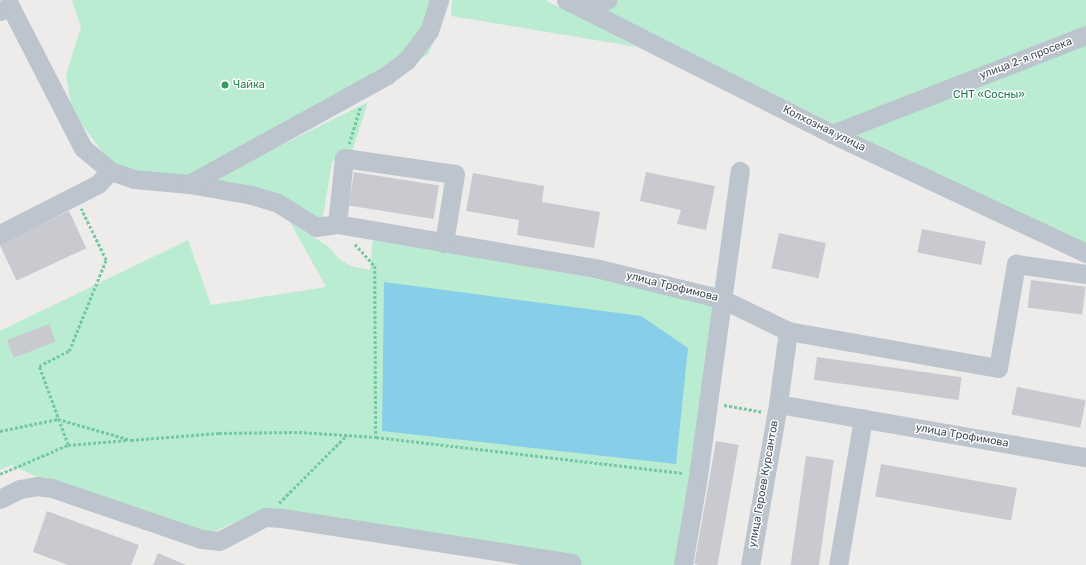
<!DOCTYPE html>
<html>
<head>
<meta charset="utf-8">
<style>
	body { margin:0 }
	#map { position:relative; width:1086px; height:565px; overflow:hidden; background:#eeebeb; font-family:Rubik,sans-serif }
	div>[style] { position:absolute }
	.green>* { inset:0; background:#b9ecd0 }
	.water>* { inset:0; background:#87cee8 }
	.building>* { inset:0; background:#c8cad0; transform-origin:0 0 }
	.path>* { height:2.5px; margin-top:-1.25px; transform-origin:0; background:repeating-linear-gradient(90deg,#73c9a4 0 3px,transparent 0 5px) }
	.minor>* { height:19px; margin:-9.5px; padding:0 9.5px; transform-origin:9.5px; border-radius:9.5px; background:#bcc5ce }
	.dots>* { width:11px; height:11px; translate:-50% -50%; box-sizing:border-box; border:2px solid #fff; border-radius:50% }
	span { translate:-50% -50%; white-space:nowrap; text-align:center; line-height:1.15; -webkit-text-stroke:3px #fff; paint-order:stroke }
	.street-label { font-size:11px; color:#444d58 }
	.leisure-label { font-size:11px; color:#27864d }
	.left { translate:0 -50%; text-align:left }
	.park-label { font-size:11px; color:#19764d }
</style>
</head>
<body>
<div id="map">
	<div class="green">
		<i style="clip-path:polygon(72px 0,447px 0,448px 5px,429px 53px,368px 96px,185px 177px,124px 168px,107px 158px,72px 111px,66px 75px,81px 27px)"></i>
		<i style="clip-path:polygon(452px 0,545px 0,637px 47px,451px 16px)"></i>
		<i style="clip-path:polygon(581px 0,1086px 0,1086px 247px,1029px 221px)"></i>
		<i style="clip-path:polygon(368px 102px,353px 149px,332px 162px,322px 222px,213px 179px)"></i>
		<i style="clip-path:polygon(290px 222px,329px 247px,339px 259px,351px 266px,370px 270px,373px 238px,716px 301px,677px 565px,579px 565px,261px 511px,208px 534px,33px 475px,12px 465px,0 470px,0 331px,188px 240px,211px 305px,326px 287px)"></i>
	</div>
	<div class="water">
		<i style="clip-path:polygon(384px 282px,641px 316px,688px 348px,676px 464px,382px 431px)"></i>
	</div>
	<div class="building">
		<i style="left:354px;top:172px;width:86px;height:34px;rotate:9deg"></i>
		<i style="clip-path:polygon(646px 172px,715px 186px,706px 230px,677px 224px,681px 210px,640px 201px)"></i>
		<i style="clip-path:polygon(473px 173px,544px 186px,542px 202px,600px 212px,594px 248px,517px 235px,519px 220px,466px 211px)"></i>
		<i style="left:69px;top:211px;width:41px;height:77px;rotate:65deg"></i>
		<i style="left:922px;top:229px;width:65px;height:24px;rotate:11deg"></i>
		<i style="left:779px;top:233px;width:48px;height:36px;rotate:12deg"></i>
		<i style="left:1031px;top:280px;width:55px;height:28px;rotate:7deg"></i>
		<i style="left:49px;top:324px;width:19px;height:45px;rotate:69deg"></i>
		<i style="left:817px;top:357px;width:146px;height:23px;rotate:8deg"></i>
		<i style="left:1017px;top:387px;width:70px;height:28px;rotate:11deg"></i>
		<i style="left:716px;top:441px;width:23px;height:125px;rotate:10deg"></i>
		<i style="left:806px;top:456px;width:28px;height:110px;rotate:8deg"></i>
		<i style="left:881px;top:464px;width:138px;height:33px;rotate:10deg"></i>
		<i style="clip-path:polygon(47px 511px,139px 545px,131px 565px,68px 565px,33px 552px)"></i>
		<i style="clip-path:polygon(158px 553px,186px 565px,153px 565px)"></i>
	</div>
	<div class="path">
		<i style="left:349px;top:144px;width:38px;rotate:-73deg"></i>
		<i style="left:355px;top:244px;width:30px;rotate:48deg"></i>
		<i style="left:375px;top:266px;width:171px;rotate:89.7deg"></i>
		<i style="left:724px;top:405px;width:39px;rotate:10deg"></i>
		<i style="left:0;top:431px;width:59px;rotate:-11.7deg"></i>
		<i style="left:58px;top:419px;width:76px;rotate:16deg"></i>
		<i style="left:131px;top:440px;width:88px;rotate:-4.5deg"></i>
		<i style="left:219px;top:433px;width:80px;rotate:-0.7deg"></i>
		<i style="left:299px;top:432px;width:77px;rotate:3.7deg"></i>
		<i style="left:376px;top:437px;width:309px;rotate:6.7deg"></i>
		<i style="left:68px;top:445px;width:84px;rotate:-110.2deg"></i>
		<i style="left:39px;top:366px;width:34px;rotate:-27deg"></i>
		<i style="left:69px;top:351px;width:98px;rotate:-67.9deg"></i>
		<i style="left:106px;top:260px;width:57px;rotate:-116.1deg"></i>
		<i style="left:0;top:474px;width:74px;rotate:-23.1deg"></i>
		<i style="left:68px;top:445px;width:60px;rotate:-4.8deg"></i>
		<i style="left:279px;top:503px;width:96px;rotate:-45deg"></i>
	</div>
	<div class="minor">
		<i style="left:566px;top:0;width:298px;rotate:26.7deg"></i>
		<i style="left:832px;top:134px;width:280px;rotate:25.1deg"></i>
		<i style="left:585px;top:9px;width:24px;rotate:-22deg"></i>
		<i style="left:0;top:11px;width:11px;rotate:-27deg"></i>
		<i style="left:10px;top:6px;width:160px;rotate:62.8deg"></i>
		<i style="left:83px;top:148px;width:35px;rotate:40deg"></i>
		<i style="left:110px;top:171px;width:18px;rotate:133deg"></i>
		<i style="left:98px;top:184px;width:110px;rotate:153deg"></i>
		<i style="left:832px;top:134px;width:273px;rotate:-21.3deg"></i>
		<i style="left:110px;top:171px;width:25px;rotate:18deg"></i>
		<i style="left:134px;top:179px;width:55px;rotate:5.2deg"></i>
		<i style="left:189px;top:184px;width:64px;rotate:9.9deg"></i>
		<i style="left:252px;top:195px;width:27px;rotate:17deg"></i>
		<i style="left:278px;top:203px;width:45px;rotate:32.3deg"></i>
		<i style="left:316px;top:227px;width:21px;rotate:-8deg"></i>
		<i style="left:337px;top:224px;width:266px;rotate:9.7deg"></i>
		<i style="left:599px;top:269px;width:127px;rotate:13.7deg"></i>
		<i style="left:722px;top:299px;width:73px;rotate:25.9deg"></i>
		<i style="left:788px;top:331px;width:74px;rotate:97.8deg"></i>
		<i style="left:778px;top:404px;width:313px;rotate:9.8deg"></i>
		<i style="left:189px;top:184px;width:226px;rotate:-28.8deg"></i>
		<i style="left:387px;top:75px;width:25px;rotate:-37deg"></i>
		<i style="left:407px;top:60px;width:36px;rotate:-53deg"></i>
		<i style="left:429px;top:31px;width:33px;rotate:-72deg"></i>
		<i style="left:337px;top:224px;width:66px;rotate:-83.9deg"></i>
		<i style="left:344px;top:158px;width:112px;rotate:8.2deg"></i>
		<i style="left:455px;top:174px;width:70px;rotate:99.1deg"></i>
		<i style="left:788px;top:331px;width:213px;rotate:10deg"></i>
		<i style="left:998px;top:368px;width:106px;rotate:-80.2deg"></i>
		<i style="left:1016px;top:264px;width:71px;rotate:8.1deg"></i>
		<i style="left:0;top:499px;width:22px;rotate:-27deg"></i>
		<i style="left:20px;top:489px;width:17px;rotate:-10deg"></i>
		<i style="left:37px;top:486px;width:15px;rotate:8deg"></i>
		<i style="left:52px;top:488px;width:157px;rotate:18.9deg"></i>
		<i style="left:201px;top:539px;width:18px;rotate:6deg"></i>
		<i style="left:219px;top:541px;width:52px;rotate:-27.6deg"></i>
		<i style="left:265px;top:517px;width:17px;rotate:3deg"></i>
		<i style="left:282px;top:518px;width:293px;rotate:8.8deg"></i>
		<i style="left:683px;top:565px;width:90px;rotate:-80.4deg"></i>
		<i style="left:698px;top:476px;width:308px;rotate:-82.2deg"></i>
		<i style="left:750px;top:565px;width:163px;rotate:-80.1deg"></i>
		<i style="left:838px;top:565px;width:149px;rotate:-80.3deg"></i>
	</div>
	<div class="dots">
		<i style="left:225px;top:85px;background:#2e9e5b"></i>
	</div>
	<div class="street-label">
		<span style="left:1026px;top:59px;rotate:-21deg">улица 2-я просека</span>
		<span style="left:824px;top:129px;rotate:26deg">Колхозная улица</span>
		<span style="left:672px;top:287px;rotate:14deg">улица Трофимова</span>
		<span style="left:962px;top:436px;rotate:10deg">улица Трофимова</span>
		<span style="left:764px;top:484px;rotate:-80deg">улица Героев Курсантов</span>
	</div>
	<div class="leisure-label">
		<span class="left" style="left:233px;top:85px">Чайка</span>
	</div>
	<div class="park-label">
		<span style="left:989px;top:95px">СНТ «Сосны»</span>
	</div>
</div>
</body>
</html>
